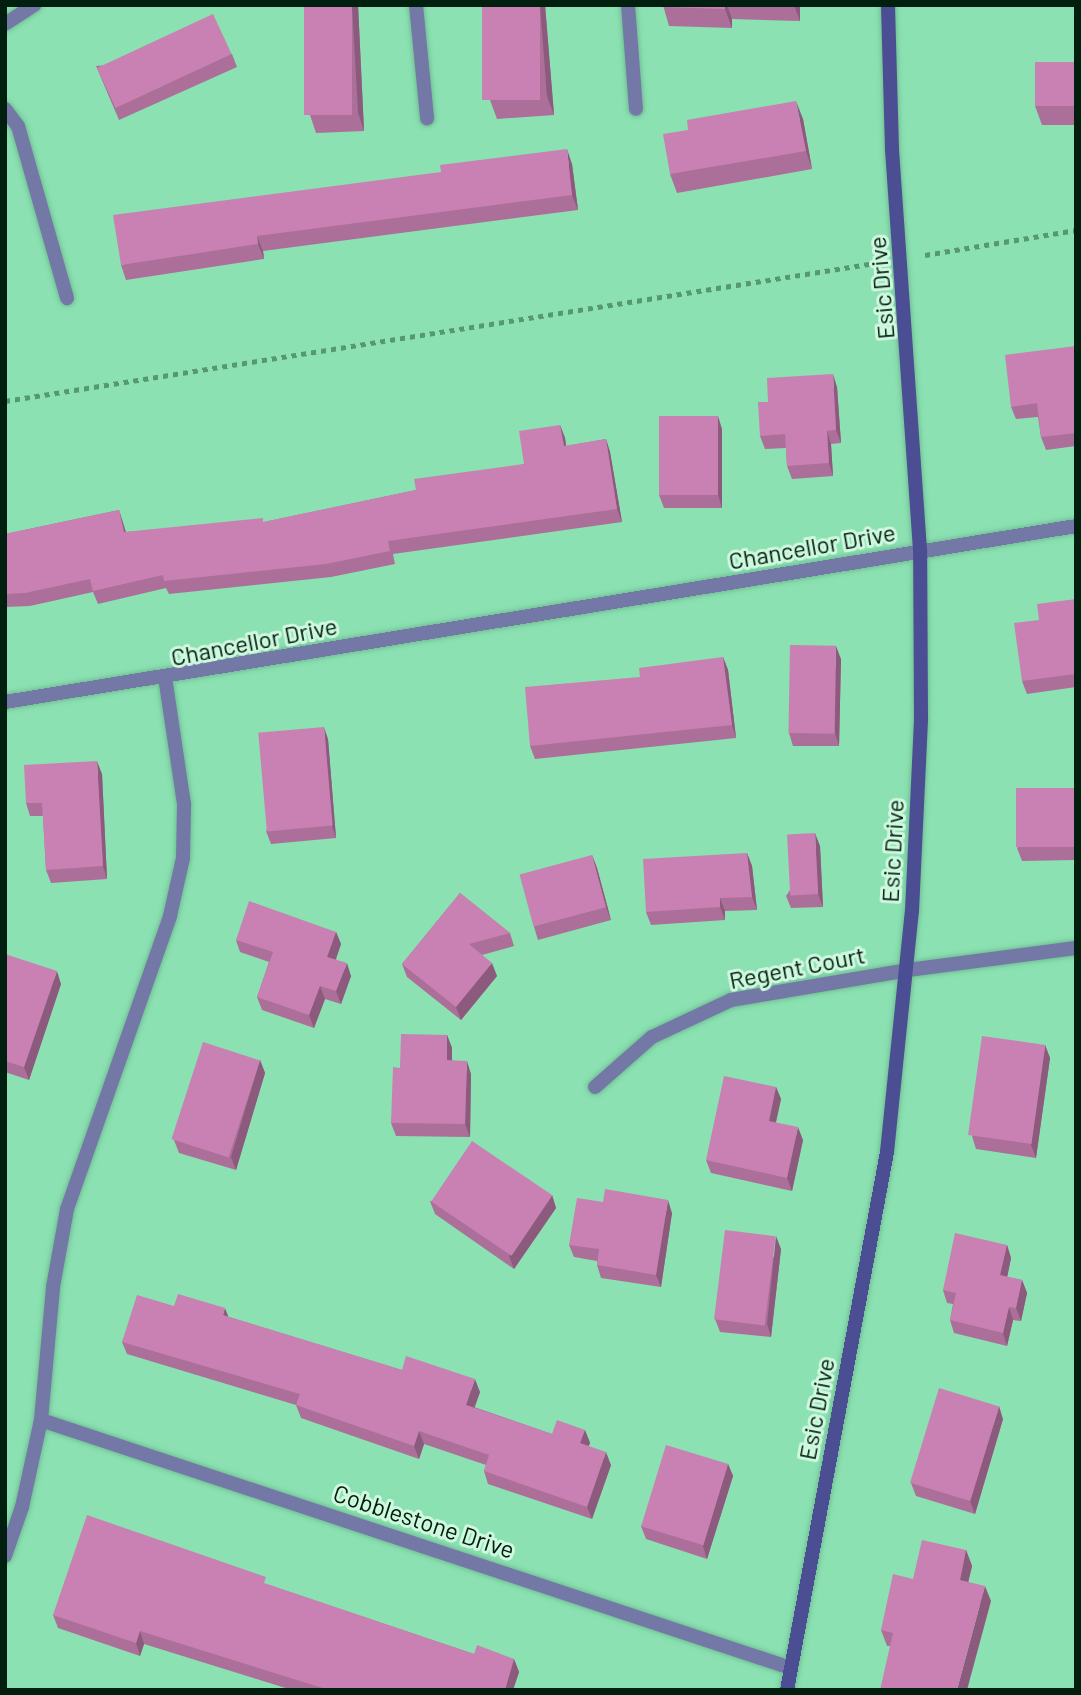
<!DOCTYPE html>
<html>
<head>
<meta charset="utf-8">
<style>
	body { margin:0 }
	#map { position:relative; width:1081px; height:1695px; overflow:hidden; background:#8be1b2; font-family:Barlow,sans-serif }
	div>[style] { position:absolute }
	.path>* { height:4.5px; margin-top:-2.25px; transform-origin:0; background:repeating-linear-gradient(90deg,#569774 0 5px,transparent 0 10px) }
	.roads { filter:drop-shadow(0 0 2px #72be95) drop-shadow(0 0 2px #72be95) }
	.lane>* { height:14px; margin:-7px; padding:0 7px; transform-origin:7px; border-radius:7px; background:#7378a7 }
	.street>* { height:14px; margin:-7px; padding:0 7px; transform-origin:7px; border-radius:7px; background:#7378a7 }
	.secondary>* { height:14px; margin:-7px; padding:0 7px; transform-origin:7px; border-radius:7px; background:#4b4e92 }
	.wall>* { inset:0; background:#ac6f99 }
	.shaded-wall>* { inset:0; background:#8c5a7d }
	.building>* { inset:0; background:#c881b2; transform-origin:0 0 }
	span { translate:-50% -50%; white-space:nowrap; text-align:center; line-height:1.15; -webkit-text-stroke:6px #cff8df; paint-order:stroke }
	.street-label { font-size:24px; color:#001f0f }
	.frame { position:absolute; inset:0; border:7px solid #001f0f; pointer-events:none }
</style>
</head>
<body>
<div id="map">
	<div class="path">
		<i style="left:925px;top:255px;width:153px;rotate:-9.4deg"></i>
		<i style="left:5px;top:401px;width:881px;rotate:-9.01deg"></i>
	</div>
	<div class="roads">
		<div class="lane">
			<i style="left:416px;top:5px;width:114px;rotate:84.4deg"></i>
			<i style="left:628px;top:5px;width:104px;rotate:85.6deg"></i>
			<i style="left:5px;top:109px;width:21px;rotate:53deg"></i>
			<i style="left:18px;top:126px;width:179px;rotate:74.1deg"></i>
		</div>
		<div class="street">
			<i style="left:5px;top:24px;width:35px;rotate:-33deg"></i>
			<i style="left:5px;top:702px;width:1085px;rotate:-9.33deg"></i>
			<i style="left:595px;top:1087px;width:76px;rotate:-41.3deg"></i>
			<i style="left:652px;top:1037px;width:87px;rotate:-25.1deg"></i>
			<i style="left:731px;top:1000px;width:180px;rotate:-9.6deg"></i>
			<i style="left:908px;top:970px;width:169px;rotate:-7.5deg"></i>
			<i style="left:41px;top:1420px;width:790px;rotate:18.3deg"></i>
			<i style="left:5px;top:1556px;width:52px;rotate:-70.9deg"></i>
			<i style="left:22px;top:1507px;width:89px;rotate:-77.7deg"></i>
			<i style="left:41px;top:1420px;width:134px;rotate:-84.8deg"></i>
			<i style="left:53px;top:1287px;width:79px;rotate:-79.8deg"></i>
			<i style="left:67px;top:1209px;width:311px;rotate:-70.6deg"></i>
			<i style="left:170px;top:916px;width:59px;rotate:-77.4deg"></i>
			<i style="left:183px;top:858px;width:54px;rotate:-88.9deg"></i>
			<i style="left:184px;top:804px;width:128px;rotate:-98.5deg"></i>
		</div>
		<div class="secondary">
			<i style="left:787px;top:1690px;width:547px;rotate:-79.47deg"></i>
			<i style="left:887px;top:1152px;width:242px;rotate:-84.1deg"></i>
			<i style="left:912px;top:911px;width:194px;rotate:-87.3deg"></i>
			<i style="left:921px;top:717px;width:167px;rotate:-90.3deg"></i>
			<i style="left:920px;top:550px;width:402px;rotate:-94deg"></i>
			<i style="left:892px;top:149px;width:144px;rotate:-91.6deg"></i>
		</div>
	</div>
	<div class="wall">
		<i style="clip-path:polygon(304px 5px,358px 5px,364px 131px,316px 133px,310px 115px)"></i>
		<i style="clip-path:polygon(482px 5px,545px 5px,554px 115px,497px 119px,490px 100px)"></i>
		<i style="clip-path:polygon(663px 5px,800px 5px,800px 21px,732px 19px,732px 28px,669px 26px)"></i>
		<i style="clip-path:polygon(232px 54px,237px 67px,119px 120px,96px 66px)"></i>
		<i style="clip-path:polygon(1076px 62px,1076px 125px,1042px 125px,1035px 106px)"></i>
		<i style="clip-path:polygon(803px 119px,812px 169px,677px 193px,670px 174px)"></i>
		<i style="clip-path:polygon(572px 164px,578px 210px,263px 251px,264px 259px,126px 280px,121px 265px)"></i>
		<i style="clip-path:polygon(1076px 346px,1076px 446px,1046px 450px,1041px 437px,1038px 417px,1016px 419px,1011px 407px)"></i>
		<i style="clip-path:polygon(837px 387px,841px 443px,831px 444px,833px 476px,792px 479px,787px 466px,786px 448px,765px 449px,760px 436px,768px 402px)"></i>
		<i style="clip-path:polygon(560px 425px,565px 438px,566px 446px,606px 439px,610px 452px,622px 522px,393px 554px,395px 564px,331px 577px,169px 594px,166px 588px,98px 604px,93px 592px,30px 606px,5px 607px,5px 534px,119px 510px,126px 532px,264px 522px,416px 490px,524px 464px)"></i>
		<i style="clip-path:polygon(722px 429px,722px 508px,664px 508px,659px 495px)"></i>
		<i style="clip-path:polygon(1076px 599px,1076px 687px,1027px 694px,1022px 681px,1039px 620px)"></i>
		<i style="clip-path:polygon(723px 657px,728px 670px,736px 738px,535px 759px,530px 746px)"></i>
		<i style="clip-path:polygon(841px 659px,839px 746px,793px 746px,789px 733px)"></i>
		<i style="clip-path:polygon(328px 739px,336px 838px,271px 844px,266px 831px)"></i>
		<i style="clip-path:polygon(102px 774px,107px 879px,51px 883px,46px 870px,43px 816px,30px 816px,26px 803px)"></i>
		<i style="clip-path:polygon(1076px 788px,1076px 860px,1022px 861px,1017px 848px)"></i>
		<i style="clip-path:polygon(820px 846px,823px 907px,791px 908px,786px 896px)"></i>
		<i style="clip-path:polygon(747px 853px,752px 866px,757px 910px,725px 911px,725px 920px,651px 925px,646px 912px)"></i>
		<i style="clip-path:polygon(592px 855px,597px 868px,611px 920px,538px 940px,534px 927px)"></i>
		<i style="clip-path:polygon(460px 893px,510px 933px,514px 946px,482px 955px,497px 976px,461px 1020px,407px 977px,402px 964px)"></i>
		<i style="clip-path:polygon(336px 932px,341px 944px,336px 959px,351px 976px,341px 1004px,325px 999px,314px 1028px,262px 1010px,257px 997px,269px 962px,240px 952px,236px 940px)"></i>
		<i style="clip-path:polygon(5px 954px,61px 984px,29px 1080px,5px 1072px)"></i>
		<i style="clip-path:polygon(447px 1035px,452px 1048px,452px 1060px,471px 1074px,470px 1137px,396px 1136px,391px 1123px,400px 1068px)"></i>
		<i style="clip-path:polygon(1045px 1045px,1050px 1058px,1036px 1158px,976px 1149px,972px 1136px)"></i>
		<i style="clip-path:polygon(260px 1060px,265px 1073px,236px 1170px,179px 1153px,174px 1140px)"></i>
		<i style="clip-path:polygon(776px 1087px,781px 1099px,776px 1123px,803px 1140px,792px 1191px,711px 1173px,706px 1160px)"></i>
		<i style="clip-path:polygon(552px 1195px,556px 1208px,514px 1269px,435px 1214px,430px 1201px)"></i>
		<i style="clip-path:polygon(672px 1213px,661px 1287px,601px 1278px,597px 1265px,597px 1261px,574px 1257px,569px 1245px)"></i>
		<i style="clip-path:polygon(1007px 1245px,1011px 1258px,1007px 1277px,1022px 1280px,1027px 1293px,1021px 1321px,1013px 1320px,1007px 1346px,954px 1333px,950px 1320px,953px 1304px,947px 1303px,943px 1290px)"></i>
		<i style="clip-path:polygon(781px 1249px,771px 1337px,720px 1332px,715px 1319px)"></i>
		<i style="clip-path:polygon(229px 1317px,402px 1370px,480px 1392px,474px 1407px,552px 1434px,585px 1430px,590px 1443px,588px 1446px,611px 1465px,592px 1519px,488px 1484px,484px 1471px,486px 1465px,424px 1444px,419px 1459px,301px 1418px,296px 1405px,127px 1354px,122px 1342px)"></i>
		<i style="clip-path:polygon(1003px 1419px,975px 1514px,916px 1496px,911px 1483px)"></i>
		<i style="clip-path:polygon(728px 1464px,733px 1476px,707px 1559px,646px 1539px,641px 1526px)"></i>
		<i style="clip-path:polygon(966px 1550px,972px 1566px,968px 1582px,991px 1601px,890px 1646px,887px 1646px,881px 1630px,913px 1579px)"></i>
		<i style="clip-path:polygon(269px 1585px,474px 1654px,514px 1659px,519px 1672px,513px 1690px,292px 1690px,144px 1644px,140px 1656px,58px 1628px,53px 1615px)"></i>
	</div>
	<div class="shaded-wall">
		<i style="clip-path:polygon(352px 5px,358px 5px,364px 131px,358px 112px)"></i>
		<i style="clip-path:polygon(540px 5px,545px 5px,554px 115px,547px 96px)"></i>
		<i style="clip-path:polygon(725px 5px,727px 5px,732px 19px,732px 28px,725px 9px)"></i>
		<i style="clip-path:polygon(794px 5px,800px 5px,800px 21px)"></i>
		<i style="clip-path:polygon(796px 101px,803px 119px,812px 169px,806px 151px)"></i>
		<i style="clip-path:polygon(567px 149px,572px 164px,578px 210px,572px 195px)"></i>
		<i style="clip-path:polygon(257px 236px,263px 251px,264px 259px,258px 244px)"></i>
		<i style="clip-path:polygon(833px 374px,837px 387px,841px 443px,836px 430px)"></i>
		<i style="clip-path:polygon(718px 416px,722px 429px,722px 508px,718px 495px)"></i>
		<i style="clip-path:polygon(560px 425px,565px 438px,568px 459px,564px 446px)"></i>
		<i style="clip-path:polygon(827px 431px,831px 444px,833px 476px,829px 463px)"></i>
		<i style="clip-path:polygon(606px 439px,610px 452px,622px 522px,617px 509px)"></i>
		<i style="clip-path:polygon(119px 510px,123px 523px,129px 545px,124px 532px)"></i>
		<i style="clip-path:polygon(836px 646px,841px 659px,839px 746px,835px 733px)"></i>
		<i style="clip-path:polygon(723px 657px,728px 670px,736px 738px,732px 725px)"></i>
		<i style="clip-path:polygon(324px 727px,328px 739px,336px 838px,332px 826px)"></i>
		<i style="clip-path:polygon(97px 761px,102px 774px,107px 879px,103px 866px)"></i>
		<i style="clip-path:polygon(815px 833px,820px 846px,823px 907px,818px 894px)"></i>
		<i style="clip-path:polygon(747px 853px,752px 866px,757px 910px,752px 897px)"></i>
		<i style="clip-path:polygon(592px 855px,597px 868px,611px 920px,606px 907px)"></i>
		<i style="clip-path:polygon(720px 898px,725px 911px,725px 920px,720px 907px)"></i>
		<i style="clip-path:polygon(336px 932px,341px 944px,332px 970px,327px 957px)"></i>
		<i style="clip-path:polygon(347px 963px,351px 976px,341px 1004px,336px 991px)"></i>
		<i style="clip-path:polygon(492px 963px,497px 976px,461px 1020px,456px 1007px)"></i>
		<i style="clip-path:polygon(57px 971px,61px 984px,29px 1080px,24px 1067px)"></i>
		<i style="clip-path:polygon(320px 986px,325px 999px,314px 1028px,309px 1015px)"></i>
		<i style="clip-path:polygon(447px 1035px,452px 1048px,452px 1073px,447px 1060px)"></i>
		<i style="clip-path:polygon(1045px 1045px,1050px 1058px,1036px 1158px,1031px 1145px)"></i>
		<i style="clip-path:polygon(260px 1060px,265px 1073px,236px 1170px,231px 1157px)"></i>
		<i style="clip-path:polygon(467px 1061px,471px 1074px,470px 1137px,465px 1124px)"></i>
		<i style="clip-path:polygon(776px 1087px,781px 1099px,773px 1134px,769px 1121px)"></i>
		<i style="clip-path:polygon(798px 1127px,803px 1140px,792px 1191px,787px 1178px)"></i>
		<i style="clip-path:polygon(552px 1195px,556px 1208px,514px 1269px,509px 1256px)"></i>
		<i style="clip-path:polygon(668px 1200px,672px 1213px,661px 1287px,656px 1275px)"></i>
		<i style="clip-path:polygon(776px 1236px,781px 1249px,771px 1337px,767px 1324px)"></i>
		<i style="clip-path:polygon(1007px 1245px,1011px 1258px,1005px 1288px,1000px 1275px)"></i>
		<i style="clip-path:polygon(1022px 1280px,1027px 1293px,1021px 1321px,1016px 1308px)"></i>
		<i style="clip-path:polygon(1009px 1307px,1013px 1320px,1007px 1346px,1003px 1333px)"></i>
		<i style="clip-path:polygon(225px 1308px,230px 1321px,223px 1315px)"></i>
		<i style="clip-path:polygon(475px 1379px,480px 1392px,471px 1418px,466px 1405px)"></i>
		<i style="clip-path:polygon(999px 1406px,1003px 1419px,975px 1514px,970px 1501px)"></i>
		<i style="clip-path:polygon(585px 1430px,590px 1443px,585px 1456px,580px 1443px)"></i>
		<i style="clip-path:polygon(419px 1431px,424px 1444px,419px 1459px,414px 1446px)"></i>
		<i style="clip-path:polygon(606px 1452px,611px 1465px,592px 1519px,587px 1507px)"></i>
		<i style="clip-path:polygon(728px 1464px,733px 1476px,707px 1559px,703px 1546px)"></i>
		<i style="clip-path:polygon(966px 1550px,972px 1566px,965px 1596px,960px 1580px)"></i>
		<i style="clip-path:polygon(985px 1586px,991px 1601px,967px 1690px,957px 1690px)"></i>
		<i style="clip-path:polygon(140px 1631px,144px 1644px,140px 1656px,136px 1643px)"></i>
		<i style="clip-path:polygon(514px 1659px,519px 1672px,513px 1690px,505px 1690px)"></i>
	</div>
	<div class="building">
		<i style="left:304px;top:5px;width:48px;height:110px"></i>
		<i style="left:482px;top:5px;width:58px;height:95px"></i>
		<i style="clip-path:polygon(663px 5px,725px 5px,725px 9px,663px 7px)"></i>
		<i style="left:213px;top:14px;width:44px;height:128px;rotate:65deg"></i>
		<i style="left:1035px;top:62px;width:41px;height:44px"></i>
		<i style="clip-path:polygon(796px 101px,806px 151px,670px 174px,663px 134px,688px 130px,687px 120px)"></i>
		<i style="clip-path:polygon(567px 149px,572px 195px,257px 236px,258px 244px,121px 265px,113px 215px,441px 172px,440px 165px)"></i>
		<i style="clip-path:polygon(1076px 346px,1076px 433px,1041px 437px,1037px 403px,1011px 407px,1005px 355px)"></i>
		<i style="clip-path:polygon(833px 374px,836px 430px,827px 431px,829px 463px,787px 466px,785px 434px,760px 436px,758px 402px,768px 402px,767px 378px)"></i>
		<i style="left:659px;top:416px;width:59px;height:79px"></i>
		<i style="clip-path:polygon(560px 425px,564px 446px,606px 439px,617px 509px,388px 541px,390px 551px,326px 564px,164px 581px,163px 575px,93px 591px,90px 579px,25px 593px,5px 594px,5px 534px,119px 510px,124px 532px,263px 518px,263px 522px,416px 490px,414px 479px,524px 464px,519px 431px)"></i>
		<i style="clip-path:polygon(1076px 599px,1076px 674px,1022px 681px,1014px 623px,1039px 620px,1037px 604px)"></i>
		<i style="left:790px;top:645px;width:46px;height:88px;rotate:1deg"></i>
		<i style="clip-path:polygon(723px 657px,732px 725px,530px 746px,525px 687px,640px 677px,639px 668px)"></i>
		<i style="left:324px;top:727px;width:99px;height:66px;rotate:85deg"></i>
		<i style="clip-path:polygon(97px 761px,103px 866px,46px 870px,42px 803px,26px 803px,24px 765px)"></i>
		<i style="left:1076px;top:788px;width:59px;height:60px;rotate:90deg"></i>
		<i style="left:815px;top:833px;width:61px;height:28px;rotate:87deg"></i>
		<i style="clip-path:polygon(747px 853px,752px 897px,720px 898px,720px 907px,646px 912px,643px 859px)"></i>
		<i style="left:592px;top:855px;width:54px;height:75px;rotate:75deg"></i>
		<i style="clip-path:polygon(460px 893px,510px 933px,469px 944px,492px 963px,456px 1007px,402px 964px)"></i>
		<i style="clip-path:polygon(249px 901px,336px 932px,327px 957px,347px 963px,336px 991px,320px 986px,309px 1015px,257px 997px,273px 952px,236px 940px)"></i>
		<i style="clip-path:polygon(5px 954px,57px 971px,24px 1067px,5px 1061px)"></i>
		<i style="clip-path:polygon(401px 1034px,447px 1035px,447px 1060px,467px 1061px,465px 1124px,391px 1123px,393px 1067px,400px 1068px)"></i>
		<i style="left:982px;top:1036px;width:64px;height:100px;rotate:8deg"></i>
		<i style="left:203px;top:1042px;width:60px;height:102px;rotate:18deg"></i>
		<i style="clip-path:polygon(724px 1076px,776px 1087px,769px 1121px,798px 1127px,787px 1178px,706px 1160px)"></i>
		<i style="left:472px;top:1141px;width:97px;height:73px;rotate:34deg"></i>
		<i style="clip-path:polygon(605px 1189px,668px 1200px,656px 1275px,597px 1265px,599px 1249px,569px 1245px,577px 1198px,603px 1202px)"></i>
		<i style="left:725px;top:1230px;width:51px;height:90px;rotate:7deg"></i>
		<i style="clip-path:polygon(955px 1233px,1007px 1245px,1000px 1275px,1022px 1280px,1016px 1308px,1009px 1307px,1003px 1333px,950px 1320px,956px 1293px,943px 1290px)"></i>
		<i style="clip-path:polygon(178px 1294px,225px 1308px,223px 1315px,402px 1370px,406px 1356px,475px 1379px,466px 1405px,552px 1434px,557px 1420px,585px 1430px,580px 1443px,606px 1452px,587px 1507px,484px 1471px,489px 1455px,419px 1431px,414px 1446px,296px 1405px,300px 1394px,122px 1342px,137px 1295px,174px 1306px)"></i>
		<i style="left:939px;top:1388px;width:63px;height:99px;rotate:17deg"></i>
		<i style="left:666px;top:1445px;width:65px;height:85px;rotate:17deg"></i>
		<i style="clip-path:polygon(87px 1515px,266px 1577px,264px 1583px,474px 1654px,477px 1645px,514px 1659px,505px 1690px,329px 1690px,140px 1631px,136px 1643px,53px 1615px)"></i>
		<i style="clip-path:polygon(922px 1540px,966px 1550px,960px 1580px,985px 1586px,957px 1690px,880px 1690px,893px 1633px,881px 1630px,893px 1574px,913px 1579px)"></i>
	</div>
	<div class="street-label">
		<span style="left:881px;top:288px;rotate:-95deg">Esic Drive</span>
		<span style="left:812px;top:546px;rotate:-10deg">Chancellor Drive</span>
		<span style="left:254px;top:641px;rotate:-11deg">Chancellor Drive</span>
		<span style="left:892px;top:851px;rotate:-87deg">Esic Drive</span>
		<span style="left:797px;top:967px;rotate:-11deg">Regent Court</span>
		<span style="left:816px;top:1409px;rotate:-79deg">Esic Drive</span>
		<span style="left:424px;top:1521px;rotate:18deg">Cobblestone Drive</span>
	</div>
	<div class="frame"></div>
</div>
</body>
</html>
